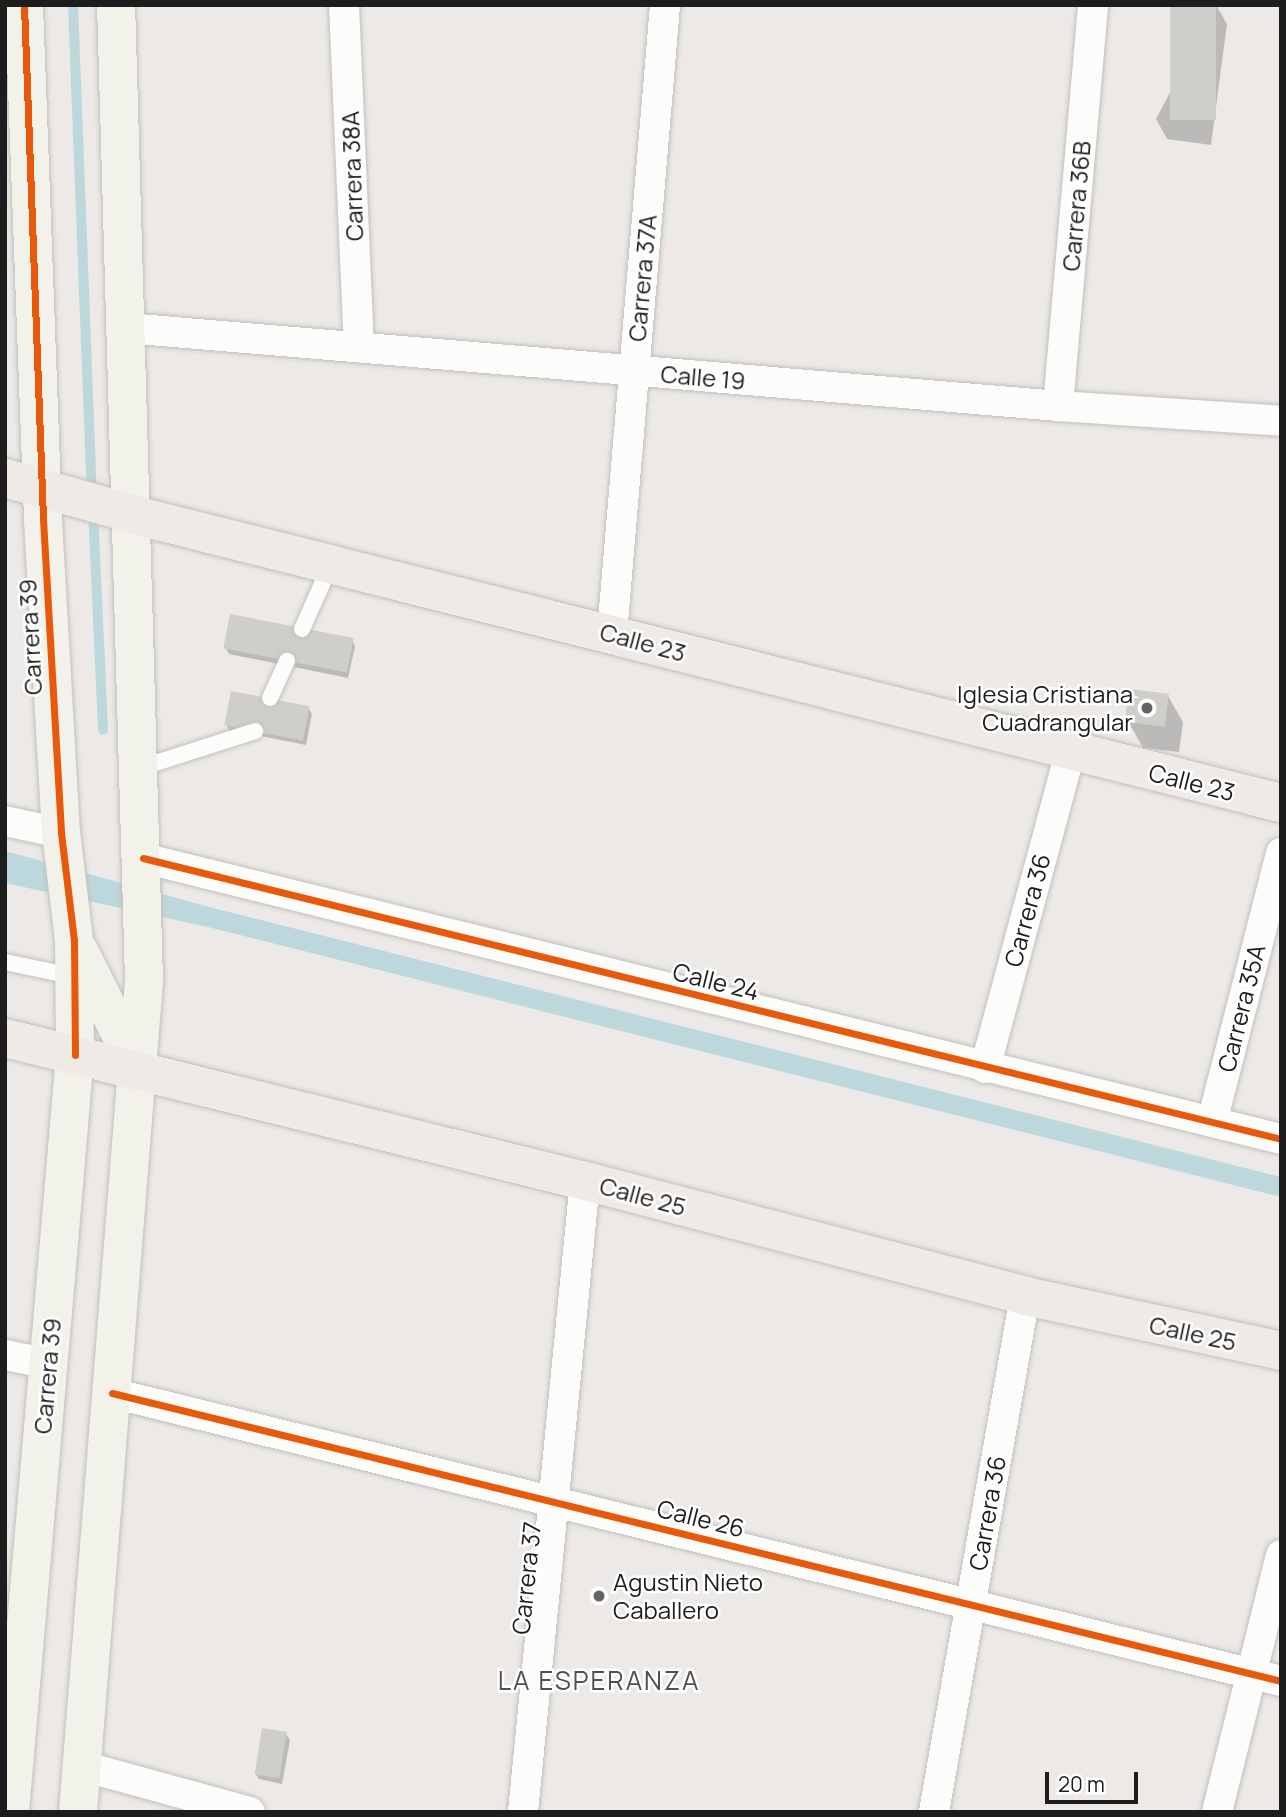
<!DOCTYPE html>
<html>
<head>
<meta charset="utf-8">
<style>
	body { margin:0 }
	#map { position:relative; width:1286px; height:1817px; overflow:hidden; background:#ece9e6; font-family:Manrope,sans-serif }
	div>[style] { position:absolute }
	.water>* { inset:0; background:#bdd8dc }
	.shadow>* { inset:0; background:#0003 }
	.stream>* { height:10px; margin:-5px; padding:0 5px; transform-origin:5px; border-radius:5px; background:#bdd8dc }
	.building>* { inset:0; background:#d0cecb; transform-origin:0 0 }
	.roads { filter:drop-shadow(0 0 2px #c1c0be) drop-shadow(0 0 2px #c1c0be) }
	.service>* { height:16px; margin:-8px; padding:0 8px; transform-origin:8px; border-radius:8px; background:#fcfcfb }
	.minor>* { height:30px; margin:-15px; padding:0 15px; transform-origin:15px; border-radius:15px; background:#fcfcfb }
	.secondary>* { height:38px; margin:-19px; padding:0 19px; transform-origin:19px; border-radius:19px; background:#f2f2eb }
	.primary>* { height:38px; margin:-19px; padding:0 19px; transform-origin:19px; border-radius:19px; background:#efeae5 }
	.cycleway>* { height:7px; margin:-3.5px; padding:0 3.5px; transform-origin:3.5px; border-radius:3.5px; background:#e8590c }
	.dots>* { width:19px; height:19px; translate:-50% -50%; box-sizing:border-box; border:4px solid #fff; border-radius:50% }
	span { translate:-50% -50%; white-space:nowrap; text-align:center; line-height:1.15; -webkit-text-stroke:5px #fff; paint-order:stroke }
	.street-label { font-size:24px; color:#1d1d1d }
	.poi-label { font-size:24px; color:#1d1d1d }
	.right { translate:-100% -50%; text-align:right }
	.left { translate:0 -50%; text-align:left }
	.neighbourhood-label { font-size:26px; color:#505050; letter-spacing:2px }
	.frame { position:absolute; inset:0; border:7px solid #1d1d1d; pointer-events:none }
	.scale { position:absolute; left:1045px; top:1772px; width:93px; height:32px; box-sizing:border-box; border:4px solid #1d1d1d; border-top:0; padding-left:9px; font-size:21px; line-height:24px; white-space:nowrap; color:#1d1d1d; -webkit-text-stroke:5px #fff; paint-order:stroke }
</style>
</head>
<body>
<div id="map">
	<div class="water">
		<i style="clip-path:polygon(5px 851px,213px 908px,1281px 1177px,1281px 1197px,208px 927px,5px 883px)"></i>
	</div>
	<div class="shadow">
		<i style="clip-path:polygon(1216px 5px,1227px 24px,1211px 145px,1167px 139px,1156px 119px)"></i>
		<i style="clip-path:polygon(352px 640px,355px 646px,348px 678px,229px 654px,225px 647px)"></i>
		<i style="clip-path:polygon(1168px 696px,1183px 722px,1179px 752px,1143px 748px,1128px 721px)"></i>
		<i style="clip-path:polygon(308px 707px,312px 714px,306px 745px,229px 730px,226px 724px)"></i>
		<i style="clip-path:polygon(286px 1734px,290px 1740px,282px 1784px,259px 1779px,255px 1773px)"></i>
	</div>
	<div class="stream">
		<i style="left:73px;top:5px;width:489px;rotate:87.8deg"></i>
		<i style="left:93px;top:509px;width:221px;rotate:87.4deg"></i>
	</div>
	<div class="building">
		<i style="left:1170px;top:5px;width:46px;height:115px"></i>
		<i style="left:230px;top:614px;width:126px;height:35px;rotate:11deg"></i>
		<i style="left:1129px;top:689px;width:40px;height:33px;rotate:7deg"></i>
		<i style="left:231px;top:691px;width:80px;height:35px;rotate:11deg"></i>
		<i style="left:262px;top:1728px;width:25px;height:47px;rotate:9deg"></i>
	</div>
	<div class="roads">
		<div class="service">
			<i style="left:302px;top:629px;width:71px;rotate:-66deg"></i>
			<i style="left:270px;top:698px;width:41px;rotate:-65.3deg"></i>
			<i style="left:140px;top:768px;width:121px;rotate:-17.8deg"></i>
			<i style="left:5px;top:962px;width:73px;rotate:11.9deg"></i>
		</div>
		<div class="minor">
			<i style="left:344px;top:5px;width:342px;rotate:87.5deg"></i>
			<i style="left:126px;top:328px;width:935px;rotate:4.78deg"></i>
			<i style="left:1058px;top:406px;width:224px;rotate:3.8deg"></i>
			<i style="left:1058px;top:406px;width:403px;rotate:-85deg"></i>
			<i style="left:612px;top:634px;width:631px;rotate:-85.18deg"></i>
			<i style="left:5px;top:821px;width:57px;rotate:12.1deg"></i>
			<i style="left:143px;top:858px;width:1172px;rotate:13.87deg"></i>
			<i style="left:985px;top:1068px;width:327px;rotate:-74.9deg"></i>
			<i style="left:1212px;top:1122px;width:278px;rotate:-75.6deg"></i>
			<i style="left:5px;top:1355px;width:45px;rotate:11.6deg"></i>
			<i style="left:112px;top:1393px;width:1204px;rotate:13.84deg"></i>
			<i style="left:82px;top:1766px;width:174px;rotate:15.3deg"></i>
			<i style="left:523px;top:1812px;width:634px;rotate:-84.39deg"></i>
			<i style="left:934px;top:1812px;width:524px;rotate:-80deg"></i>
			<i style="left:1217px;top:1812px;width:265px;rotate:-76deg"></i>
		</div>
		<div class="secondary">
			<i style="left:79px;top:951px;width:132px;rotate:63.4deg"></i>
			<i style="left:10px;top:1812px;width:760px;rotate:-85.09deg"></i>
			<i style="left:75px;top:1055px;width:115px;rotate:-90.5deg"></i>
			<i style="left:74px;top:940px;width:108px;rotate:-96.9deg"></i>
			<i style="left:61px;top:833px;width:315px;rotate:-93.3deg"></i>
			<i style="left:43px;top:519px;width:514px;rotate:-92.12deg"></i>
			<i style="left:78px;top:1812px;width:835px;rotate:-85.46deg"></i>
			<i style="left:144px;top:980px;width:975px;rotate:-91.64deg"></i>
		</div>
		<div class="primary">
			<i style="left:5px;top:478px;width:159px;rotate:15.7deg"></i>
			<i style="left:158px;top:521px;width:1158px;rotate:14.1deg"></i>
			<i style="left:5px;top:1038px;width:597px;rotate:13.85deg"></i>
			<i style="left:585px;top:1181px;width:455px;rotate:14.6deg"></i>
			<i style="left:1025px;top:1296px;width:262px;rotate:12.1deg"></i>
		</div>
	</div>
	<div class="cycleway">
		<i style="left:24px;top:5px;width:514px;rotate:87.88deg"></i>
		<i style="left:43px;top:519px;width:315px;rotate:86.7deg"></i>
		<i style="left:61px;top:833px;width:108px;rotate:83.1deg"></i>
		<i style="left:74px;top:940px;width:115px;rotate:89.5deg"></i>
		<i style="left:143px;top:858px;width:1172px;rotate:13.87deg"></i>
		<i style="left:112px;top:1393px;width:1204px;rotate:13.84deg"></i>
	</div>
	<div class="dots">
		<i style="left:1147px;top:708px;background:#656463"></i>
		<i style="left:599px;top:1596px;background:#656463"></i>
	</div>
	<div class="street-label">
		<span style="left:352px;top:176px;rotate:-92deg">Carrera 38A</span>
		<span style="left:1076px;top:206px;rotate:-85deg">Carrera 36B</span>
		<span style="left:642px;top:278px;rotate:-85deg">Carrera 37A</span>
		<span style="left:703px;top:377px;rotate:5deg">Calle 19</span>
		<span style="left:30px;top:637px;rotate:-93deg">Carrera 39</span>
		<span style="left:643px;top:642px;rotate:15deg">Calle 23</span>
		<span style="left:1192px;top:782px;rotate:14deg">Calle 23</span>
		<span style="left:1027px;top:910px;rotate:-75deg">Carrera 36</span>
		<span style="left:716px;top:981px;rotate:14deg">Calle 24</span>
		<span style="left:1241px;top:1008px;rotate:-76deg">Carrera 35A</span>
		<span style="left:643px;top:1196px;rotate:15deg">Calle 25</span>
		<span style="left:1193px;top:1333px;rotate:12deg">Calle 25</span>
		<span style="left:47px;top:1376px;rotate:-85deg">Carrera 39</span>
		<span style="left:987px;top:1513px;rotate:-80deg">Carrera 36</span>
		<span style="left:701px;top:1518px;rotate:14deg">Calle 26</span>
		<span style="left:526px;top:1578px;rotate:-84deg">Carrera 37</span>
	</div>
	<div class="poi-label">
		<span class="right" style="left:1133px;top:708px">Iglesia Cristiana<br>Cuadrangular</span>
		<span class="left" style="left:613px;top:1596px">Agustin Nieto<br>Caballero</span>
	</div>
	<div class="neighbourhood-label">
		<span style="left:599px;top:1681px">LA ESPERANZA</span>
	</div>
	<div class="frame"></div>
	<div class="scale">20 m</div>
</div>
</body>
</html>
